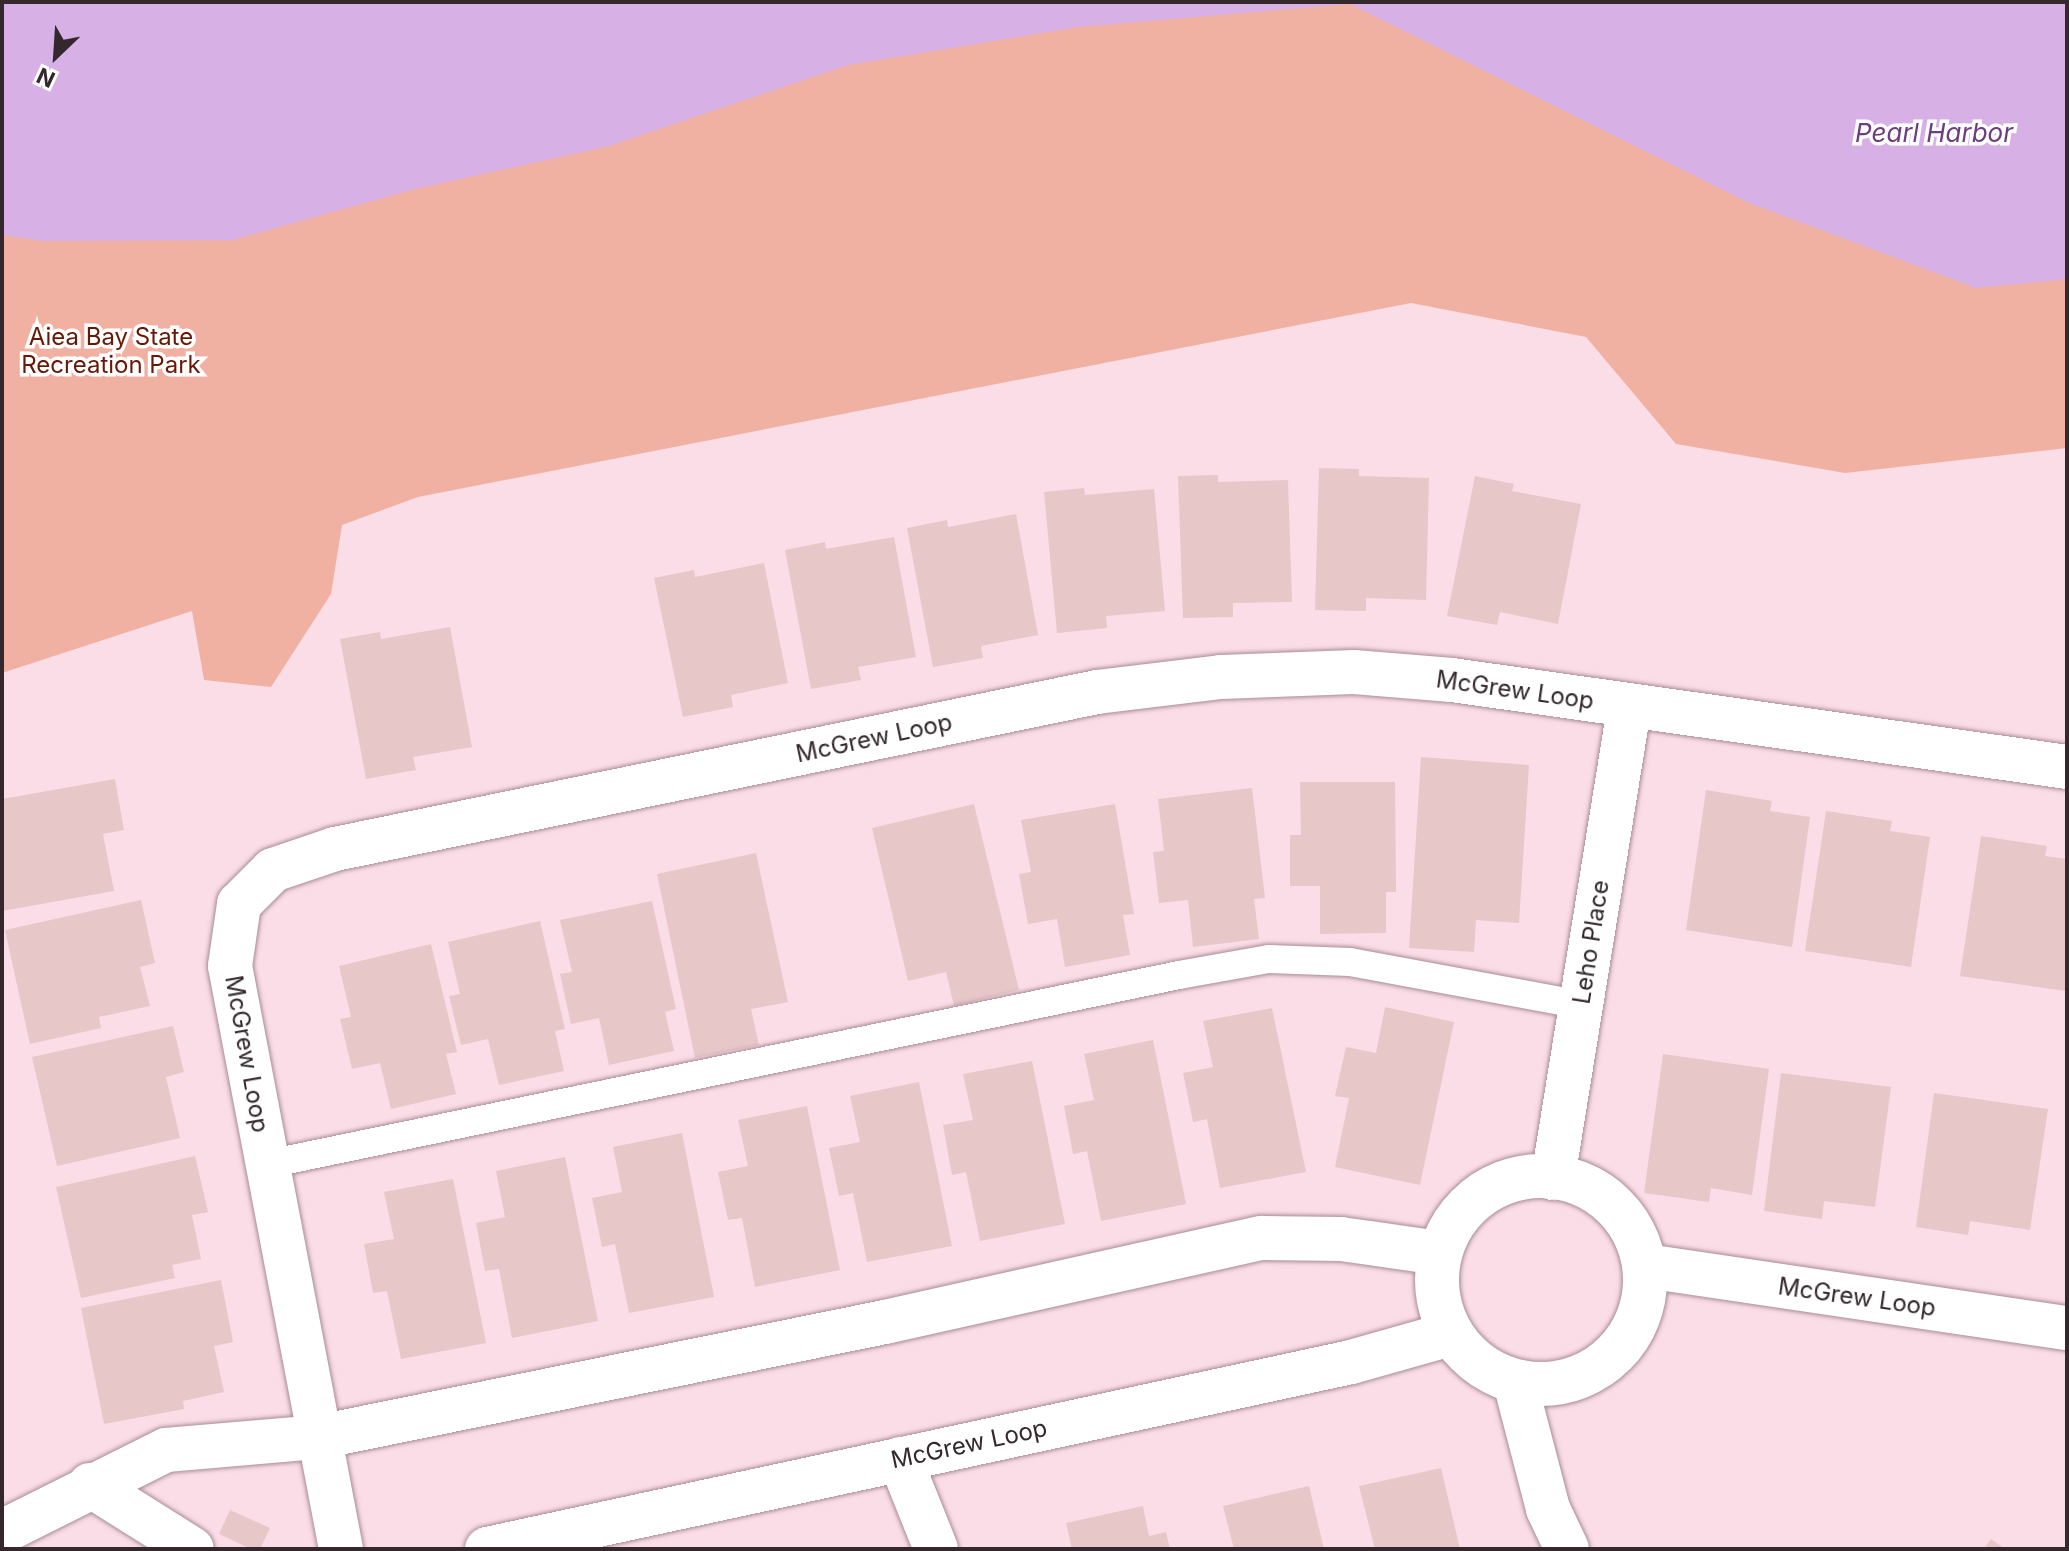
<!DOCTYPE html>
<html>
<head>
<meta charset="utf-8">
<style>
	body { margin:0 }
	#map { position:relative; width:2069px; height:1551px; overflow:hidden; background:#fbdde7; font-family:Inter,sans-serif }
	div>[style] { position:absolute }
	.green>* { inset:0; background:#f1b1a2 }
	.water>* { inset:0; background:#d7b0e6 }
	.building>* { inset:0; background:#e7c7c8 }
	.roads { filter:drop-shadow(0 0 2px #a88c96) drop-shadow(0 0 2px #a88c96) }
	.service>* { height:28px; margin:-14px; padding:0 14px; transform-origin:14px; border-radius:14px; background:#fff }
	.minor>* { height:44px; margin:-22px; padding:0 22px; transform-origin:22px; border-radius:22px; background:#fff }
	.minor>.ring { margin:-22px; padding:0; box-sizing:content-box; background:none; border:44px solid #fff; border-radius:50% }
	span { translate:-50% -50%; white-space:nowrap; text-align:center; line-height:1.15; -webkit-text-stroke:7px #fff; paint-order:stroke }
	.park-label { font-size:24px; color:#681806 }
	.street-label { font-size:24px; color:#34282c }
	.water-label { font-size:26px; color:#6d3d7f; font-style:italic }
	.frame { position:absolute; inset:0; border:4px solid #34282c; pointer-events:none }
	.north { position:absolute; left:16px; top:16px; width:80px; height:80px; -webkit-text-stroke:6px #fff; paint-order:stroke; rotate:205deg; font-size:22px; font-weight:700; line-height:32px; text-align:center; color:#34282c }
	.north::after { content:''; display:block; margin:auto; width:28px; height:36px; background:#34282c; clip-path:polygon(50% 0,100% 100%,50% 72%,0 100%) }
</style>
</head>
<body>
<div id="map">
	<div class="green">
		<i style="clip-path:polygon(819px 2px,1422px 2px,2067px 248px,2067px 448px,1845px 473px,1676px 444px,1586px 337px,1411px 303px,418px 497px,342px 525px,331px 594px,271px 687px,204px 680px,192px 611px,2px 673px,2px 165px)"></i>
	</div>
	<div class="water">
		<i style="clip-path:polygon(2px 2px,2067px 2px,2067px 279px,1976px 288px,1749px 203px,1350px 4px,1078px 27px,848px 65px,609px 146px,415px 189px,233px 240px,43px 241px,2px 235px)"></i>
	</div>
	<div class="building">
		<i style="clip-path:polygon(1319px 468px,1359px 469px,1359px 476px,1429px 478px,1426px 600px,1366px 598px,1366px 611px,1315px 610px)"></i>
		<i style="clip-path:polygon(1218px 475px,1218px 482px,1288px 480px,1292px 602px,1233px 603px,1233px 617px,1183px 618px,1178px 476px)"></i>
		<i style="clip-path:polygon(1475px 476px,1514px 484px,1512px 491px,1581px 504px,1558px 624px,1500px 612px,1497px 625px,1447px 616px)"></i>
		<i style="clip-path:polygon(1084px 488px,1085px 495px,1154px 489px,1165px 611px,1106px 616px,1107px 628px,1057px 633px,1044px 492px)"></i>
		<i style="clip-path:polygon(1016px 514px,1038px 635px,981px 646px,983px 658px,933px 667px,907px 528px,947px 520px,948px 527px)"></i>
		<i style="clip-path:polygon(894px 537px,916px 657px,858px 667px,861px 680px,811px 689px,785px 550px,825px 542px,826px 549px)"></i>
		<i style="clip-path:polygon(764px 563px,788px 683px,731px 695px,733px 707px,683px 717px,654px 578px,694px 570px,695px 577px)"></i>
		<i style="clip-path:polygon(450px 627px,472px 747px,413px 757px,416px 770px,366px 779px,340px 639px,380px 632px,381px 639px)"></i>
		<i style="clip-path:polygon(1421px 757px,1529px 765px,1519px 923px,1476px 920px,1474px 952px,1409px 948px)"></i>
		<i style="clip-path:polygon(115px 779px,124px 830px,103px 834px,114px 891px,2px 911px,2px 799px)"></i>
		<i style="clip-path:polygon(1300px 782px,1395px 782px,1396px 892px,1386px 892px,1386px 933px,1320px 934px,1320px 886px,1290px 886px,1290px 835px,1301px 835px)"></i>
		<i style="clip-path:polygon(1252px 788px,1265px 898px,1254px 899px,1259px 939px,1193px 947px,1188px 900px,1159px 903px,1153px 852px,1164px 851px,1158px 799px)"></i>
		<i style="clip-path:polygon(1706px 790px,1772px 801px,1770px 811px,1810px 817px,1792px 947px,1686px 930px)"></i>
		<i style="clip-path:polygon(974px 804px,1019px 990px,954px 1006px,946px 972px,908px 981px,872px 828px)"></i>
		<i style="clip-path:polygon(1115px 804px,1134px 914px,1123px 915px,1130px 955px,1065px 967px,1057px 919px,1028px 924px,1019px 874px,1031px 872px,1021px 820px)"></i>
		<i style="clip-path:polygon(1826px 811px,1892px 821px,1890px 831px,1930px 837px,1911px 967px,1805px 951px)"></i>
		<i style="clip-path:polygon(1981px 836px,2047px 846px,2045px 856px,2067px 859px,2066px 991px,1960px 976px)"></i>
		<i style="clip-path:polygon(756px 853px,788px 1002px,751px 1009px,759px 1045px,695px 1058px,657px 874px)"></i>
		<i style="clip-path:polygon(141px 900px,155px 963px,140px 967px,150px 1006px,99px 1017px,101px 1028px,30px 1044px,5px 930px)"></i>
		<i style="clip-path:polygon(652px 901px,676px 1009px,665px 1012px,674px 1051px,609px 1065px,599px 1018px,571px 1024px,560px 974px,572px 972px,560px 920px)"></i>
		<i style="clip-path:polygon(540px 921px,565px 1029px,555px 1031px,564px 1071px,499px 1085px,488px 1039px,461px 1045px,449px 996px,460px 994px,448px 942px)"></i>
		<i style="clip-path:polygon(431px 944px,457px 1052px,446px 1054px,456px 1094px,391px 1109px,380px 1063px,352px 1069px,340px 1019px,351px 1017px,339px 966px)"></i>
		<i style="clip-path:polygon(1385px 1007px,1454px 1022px,1420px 1185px,1335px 1167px,1349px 1098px,1335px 1096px,1346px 1047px,1376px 1053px)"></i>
		<i style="clip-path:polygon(1272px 1008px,1306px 1172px,1220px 1188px,1207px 1119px,1193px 1122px,1183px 1073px,1213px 1067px,1203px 1021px)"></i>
		<i style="clip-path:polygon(173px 1026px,184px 1072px,166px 1077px,180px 1138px,57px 1166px,32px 1057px)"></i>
		<i style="clip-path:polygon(1153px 1040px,1186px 1204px,1101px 1221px,1087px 1151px,1073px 1154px,1064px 1106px,1094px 1100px,1084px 1054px)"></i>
		<i style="clip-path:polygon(1663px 1054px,1769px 1069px,1752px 1195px,1711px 1188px,1709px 1202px,1644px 1193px)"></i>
		<i style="clip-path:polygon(1032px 1061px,1065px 1224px,980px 1241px,966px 1172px,952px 1175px,943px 1125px,973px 1120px,963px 1074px)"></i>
		<i style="clip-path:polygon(1781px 1073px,1891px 1087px,1875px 1207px,1824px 1201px,1822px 1219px,1764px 1211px)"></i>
		<i style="clip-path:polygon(919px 1082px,952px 1246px,867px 1262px,853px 1193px,839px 1196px,829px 1148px,860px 1142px,850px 1096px)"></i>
		<i style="clip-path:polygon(1934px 1093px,2048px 1109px,2030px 1230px,1970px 1221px,1968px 1235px,1916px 1227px)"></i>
		<i style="clip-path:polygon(807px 1106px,840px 1270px,755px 1287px,742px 1218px,728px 1220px,718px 1172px,748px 1166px,738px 1120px)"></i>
		<i style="clip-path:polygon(682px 1133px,714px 1297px,629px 1313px,615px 1244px,602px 1247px,592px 1198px,622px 1192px,613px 1147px)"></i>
		<i style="clip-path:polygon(195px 1156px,208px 1212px,192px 1215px,201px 1259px,172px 1265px,175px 1278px,81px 1298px,56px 1187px)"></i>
		<i style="clip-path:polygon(565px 1157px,598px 1321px,512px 1338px,499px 1269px,485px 1271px,476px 1223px,505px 1217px,496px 1171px)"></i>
		<i style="clip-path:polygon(453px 1179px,486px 1343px,401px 1359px,387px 1291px,373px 1293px,364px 1244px,394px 1239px,384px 1192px)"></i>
		<i style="clip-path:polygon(221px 1280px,233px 1342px,214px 1346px,224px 1392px,183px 1401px,184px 1409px,104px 1424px,81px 1308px)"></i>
		<i style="clip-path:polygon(1441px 1468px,1460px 1549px,1375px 1549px,1359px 1486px)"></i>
		<i style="clip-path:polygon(1309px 1486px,1324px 1549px,1234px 1549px,1223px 1506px)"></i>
		<i style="clip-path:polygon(1143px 1506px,1149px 1536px,1166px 1532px,1170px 1549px,1072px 1549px,1066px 1523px)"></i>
		<i style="clip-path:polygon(230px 1510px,270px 1528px,260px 1549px,251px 1549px,219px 1534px)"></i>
		<i style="clip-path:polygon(1991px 1539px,2005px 1549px,1984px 1549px)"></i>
	</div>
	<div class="roads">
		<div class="service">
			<i style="left:268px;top:1164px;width:930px;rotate:-11.72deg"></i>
			<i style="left:1179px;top:975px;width:91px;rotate:-10.1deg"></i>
			<i style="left:1269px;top:959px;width:81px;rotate:2.1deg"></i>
			<i style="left:1350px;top:962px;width:235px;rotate:10.5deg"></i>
		</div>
		<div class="minor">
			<i class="ring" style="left:1437px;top:1176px;width:164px;height:164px"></i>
			<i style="left:1553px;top:1178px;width:479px;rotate:-80.8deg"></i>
			<i style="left:1646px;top:1266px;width:426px;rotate:8.4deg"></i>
			<i style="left:1515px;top:1382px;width:131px;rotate:75.4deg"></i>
			<i style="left:1548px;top:1509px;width:44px;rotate:64.6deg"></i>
			<i style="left:900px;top:1459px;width:97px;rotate:68.2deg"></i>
			<i style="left:90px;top:1485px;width:120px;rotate:32.1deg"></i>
			<i style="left:2px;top:1532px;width:183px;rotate:-26.6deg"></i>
			<i style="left:166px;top:1450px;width:154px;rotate:-4.9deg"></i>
			<i style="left:319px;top:1437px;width:578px;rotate:-11.49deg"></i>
			<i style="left:885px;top:1322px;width:386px;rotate:-12.6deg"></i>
			<i style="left:1262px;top:1238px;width:79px;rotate:0.7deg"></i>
			<i style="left:1341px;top:1239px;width:99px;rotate:8.1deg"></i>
			<i style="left:341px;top:1549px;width:593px;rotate:-100.78deg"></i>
			<i style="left:230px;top:966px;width:63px;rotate:-81.7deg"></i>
			<i style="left:239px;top:904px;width:48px;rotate:-45deg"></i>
			<i style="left:273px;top:870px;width:65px;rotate:-18.7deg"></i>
			<i style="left:335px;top:849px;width:778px;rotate:-11.64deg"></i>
			<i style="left:1097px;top:692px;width:125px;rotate:-6.9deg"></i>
			<i style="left:1221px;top:677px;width:133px;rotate:-2.2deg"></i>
			<i style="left:1354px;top:672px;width:98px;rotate:4.7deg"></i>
			<i style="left:1452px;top:680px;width:621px;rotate:8.05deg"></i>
			<i style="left:487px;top:1549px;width:884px;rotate:-12.21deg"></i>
			<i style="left:1351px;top:1362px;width:103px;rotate:-15.8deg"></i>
		</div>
	</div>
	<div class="park-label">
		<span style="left:111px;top:351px">Aiea Bay State<br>Recreation Park</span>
	</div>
	<div class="street-label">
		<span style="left:1515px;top:690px;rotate:8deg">McGrew Loop</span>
		<span style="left:874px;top:738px;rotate:-12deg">McGrew Loop</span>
		<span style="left:1591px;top:942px;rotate:-81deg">Leho Place</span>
		<span style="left:247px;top:1054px;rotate:80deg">McGrew Loop</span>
		<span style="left:1857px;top:1297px;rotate:8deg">McGrew Loop</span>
		<span style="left:969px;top:1444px;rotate:-12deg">McGrew Loop</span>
	</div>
	<div class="water-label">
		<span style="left:1934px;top:133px">Pearl Harbor</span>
	</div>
	<div class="frame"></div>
	<div class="north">N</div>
</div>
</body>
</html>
